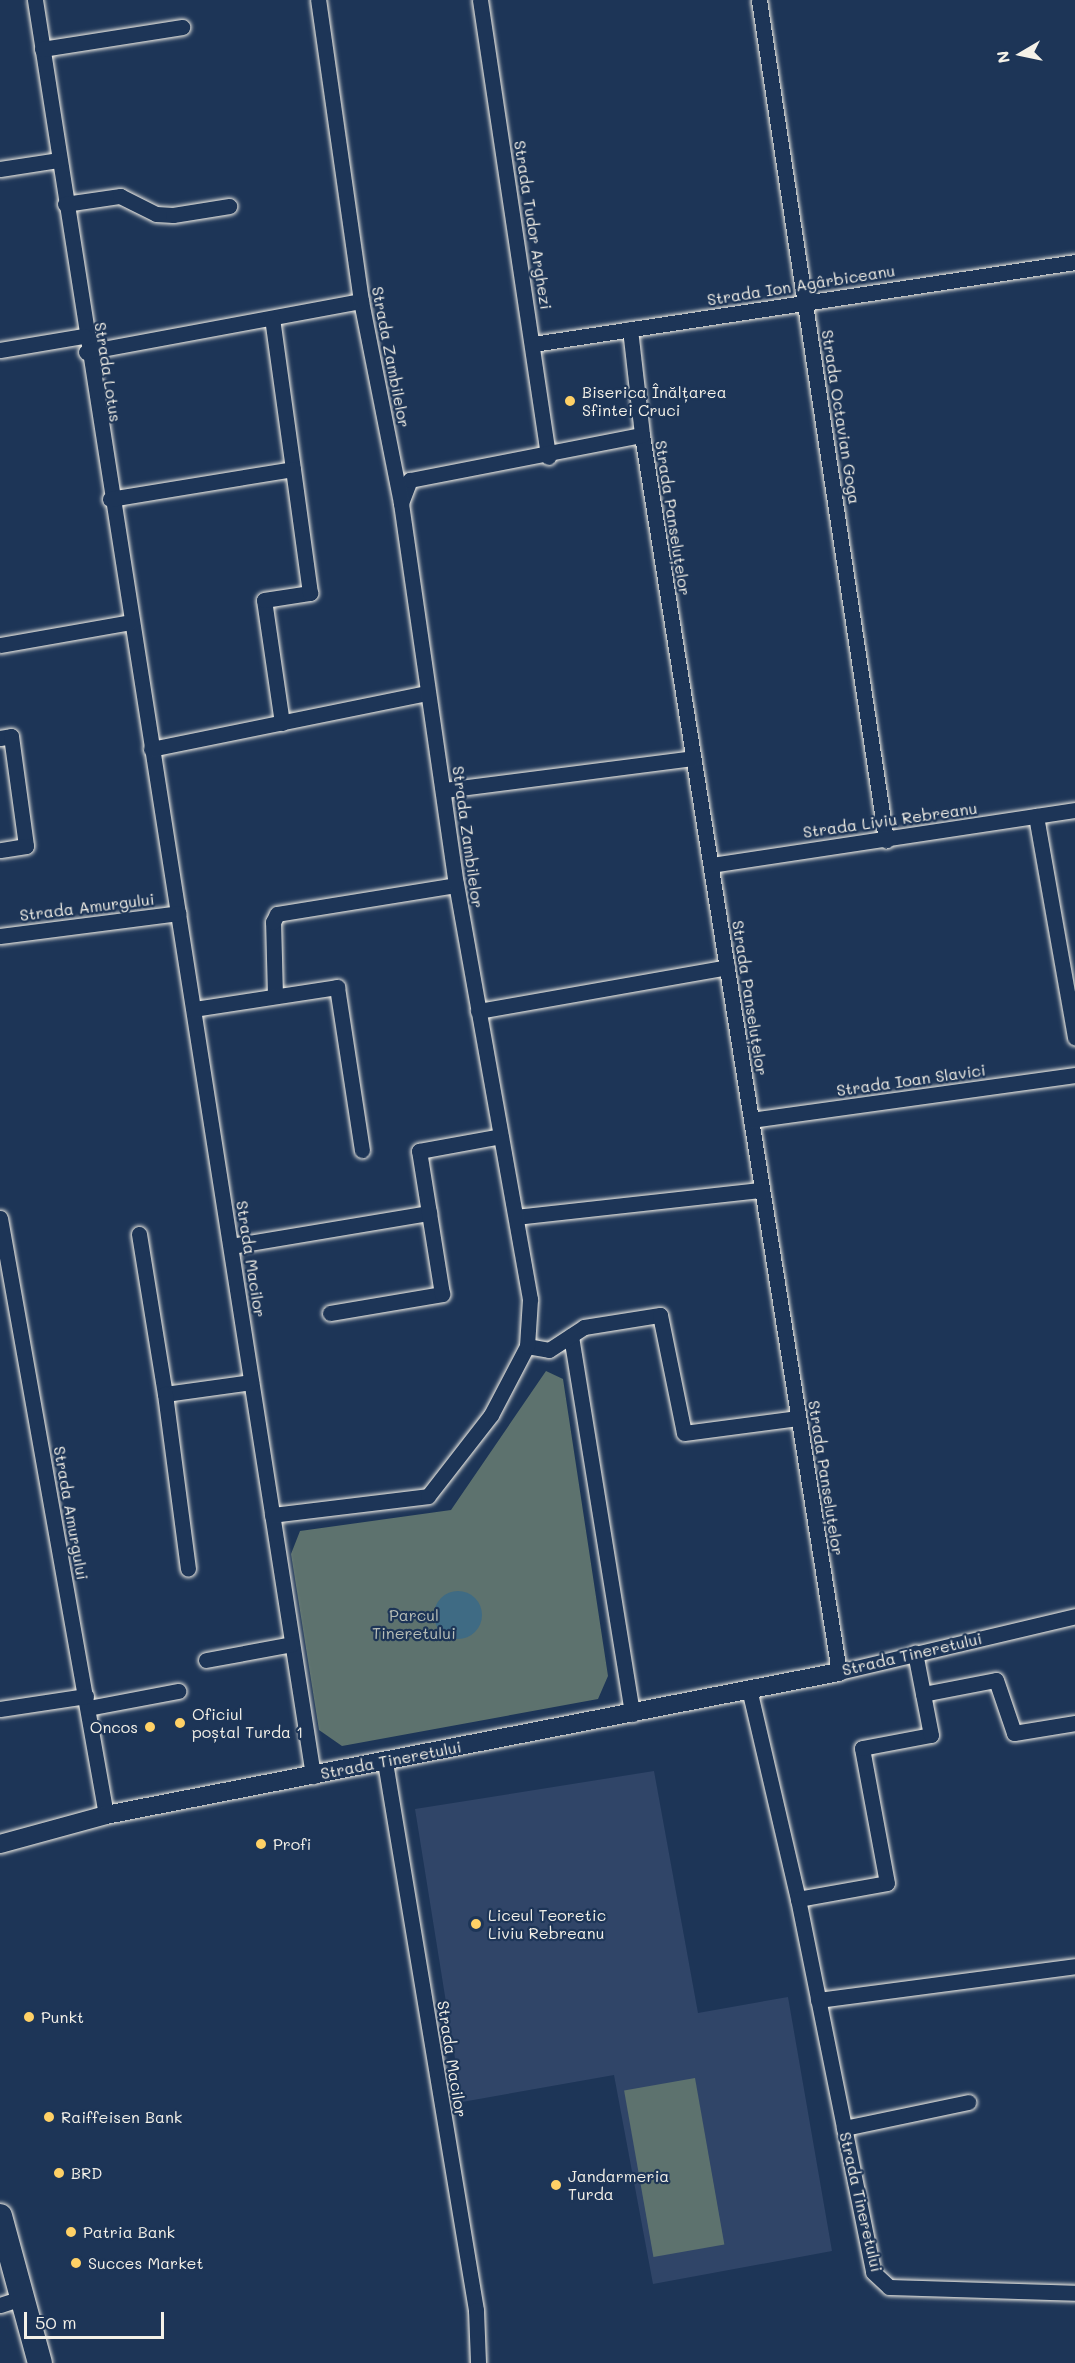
<!DOCTYPE html>
<html>
<head>
<meta charset="utf-8">
<style>
	body { margin:0 }
	#map { position:relative; width:1075px; height:2363px; overflow:hidden; background:#1d3557; font-family:Mali,sans-serif }
	div>[style] { position:absolute }
	.built>* { inset:0; background:#304568 }
	.green>* { inset:0; background:#5d726e; transform-origin:0 0 }
	.water>* { inset:0; background:#3f6b84 }
	.round { border-radius:50% }
	.roads { filter:drop-shadow(0 0 2px #f4f1e8) drop-shadow(0 0 2px #f4f1e8) }
	.minor>* { height:15px; margin:-7.5px; padding:0 7.5px; transform-origin:7.5px; border-radius:7.5px; background:#1d3557 }
	.tertiary>* { height:18px; margin:-9px; padding:0 9px; transform-origin:9px; border-radius:9px; background:#1d3557 }
	.primary>* { height:24px; margin:-12px; padding:0 12px; transform-origin:12px; border-radius:12px; background:#1d3557 }
	.dots>* { width:16px; height:16px; translate:-50% -50%; box-sizing:border-box; border:3px solid #1d3557; border-radius:50% }
	span { translate:-50% -50%; white-space:nowrap; text-align:center; line-height:1.15; -webkit-text-stroke:4.5px #1d3557; paint-order:stroke }
	.street-label { font-size:16px; color:#f4f1e8 }
	.poi-label { font-size:16px; color:#f4f1e8 }
	.left { translate:0 -50%; text-align:left }
	.right { translate:-100% -50%; text-align:right }
	.park-label { font-size:16px; color:#b8beb7 }
	.north { position:absolute; left:991px; top:24px; width:60px; height:60px; -webkit-text-stroke:4px #1d3557; paint-order:stroke; rotate:261deg; font-size:16px; font-weight:700; line-height:24px; text-align:center; color:#f4f1e8 }
	.north::after { content:''; display:block; margin:auto; width:21px; height:27px; background:#f4f1e8; clip-path:polygon(50% 0,100% 100%,50% 72%,0 100%) }
	.scale { position:absolute; left:24px; top:2312px; width:140px; height:27px; box-sizing:border-box; border:3px solid #f4f1e8; border-top:0; padding-left:8px; font-size:18px; line-height:21px; white-space:nowrap; color:#f4f1e8; -webkit-text-stroke:4px #1d3557; paint-order:stroke }
</style>
</head>
<body>
<div id="map">
	<div class="built">
		<i style="clip-path:polygon(654px 1771px,698px 2013px,788px 1997px,832px 2251px,653px 2284px,614px 2075px,462px 2102px,415px 1809px)"></i>
	</div>
	<div class="green">
		<i style="clip-path:polygon(546px 1371px,563px 1379px,608px 1676px,598px 1699px,342px 1746px,319px 1730px,291px 1554px,300px 1531px,451px 1510px)"></i>
		<i style="left:695px;top:2078px;width:169px;height:72px;rotate:80deg"></i>
	</div>
	<div class="water">
		<i class="round" style="left:434px;top:1591px;width:48px;height:48px"></i>
	</div>
	<div class="roads">
		<div class="minor">
			<i style="left:35px;top:0;width:1798px;rotate:81.1deg"></i>
			<i style="left:480px;top:0;width:462px;rotate:81.5deg"></i>
			<i style="left:759px;top:0;width:850px;rotate:81.4deg"></i>
			<i style="left:42px;top:49px;width:142px;rotate:-8.9deg"></i>
			<i style="left:0;top:169px;width:60px;rotate:-8.7deg"></i>
			<i style="left:65px;top:204px;width:56px;rotate:-8.3deg"></i>
			<i style="left:120px;top:196px;width:40px;rotate:26.6deg"></i>
			<i style="left:156px;top:214px;width:17px;rotate:3deg"></i>
			<i style="left:173px;top:215px;width:57px;rotate:-9.1deg"></i>
			<i style="left:630px;top:329px;width:107px;rotate:83.5deg"></i>
			<i style="left:642px;top:435px;width:1253px;rotate:80.95deg"></i>
			<i style="left:839px;top:1672px;width:243px;rotate:-13.3deg"></i>
			<i style="left:533px;top:344px;width:548px;rotate:-8.6deg"></i>
			<i style="left:0;top:350px;width:85px;rotate:-9.5deg"></i>
			<i style="left:86px;top:352px;width:280px;rotate:-10.5deg"></i>
			<i style="left:110px;top:499px;width:185px;rotate:-9.3deg"></i>
			<i style="left:293px;top:469px;width:152px;rotate:-97.9deg"></i>
			<i style="left:401px;top:503px;width:25px;rotate:-69deg"></i>
			<i style="left:410px;top:480px;width:236px;rotate:-11deg"></i>
			<i style="left:0;top:645px;width:132px;rotate:-10deg"></i>
			<i style="left:282px;top:723px;width:124px;rotate:-98.3deg"></i>
			<i style="left:264px;top:600px;width:47px;rotate:-8.7deg"></i>
			<i style="left:310px;top:593px;width:125px;rotate:-97.8deg"></i>
			<i style="left:0;top:738px;width:11px;rotate:-10deg"></i>
			<i style="left:11px;top:736px;width:111px;rotate:82.2deg"></i>
			<i style="left:26px;top:846px;width:26px;rotate:171deg"></i>
			<i style="left:151px;top:749px;width:282px;rotate:-11.5deg"></i>
			<i style="left:444px;top:790px;width:251px;rotate:-7.3deg"></i>
			<i style="left:1036px;top:816px;width:225px;rotate:80deg"></i>
			<i style="left:711px;top:865px;width:368px;rotate:-8.6deg"></i>
			<i style="left:0;top:936px;width:180px;rotate:-7.3deg"></i>
			<i style="left:275px;top:996px;width:74px;rotate:-91.5deg"></i>
			<i style="left:273px;top:922px;width:9px;rotate:-63deg"></i>
			<i style="left:277px;top:914px;width:181px;rotate:-9.2deg"></i>
			<i style="left:194px;top:1009px;width:145px;rotate:-8.7deg"></i>
			<i style="left:337px;top:987px;width:165px;rotate:81.3deg"></i>
			<i style="left:478px;top:1011px;width:253px;rotate:-10deg"></i>
			<i style="left:751px;top:1120px;width:327px;rotate:-7.9deg"></i>
			<i style="left:516px;top:1217px;width:247px;rotate:-6.3deg"></i>
			<i style="left:0;top:1218px;width:606px;rotate:79.93deg"></i>
			<i style="left:139px;top:1234px;width:162px;rotate:80.8deg"></i>
			<i style="left:165px;top:1394px;width:87px;rotate:-7.9deg"></i>
			<i style="left:231px;top:1246px;width:201px;rotate:-9.5deg"></i>
			<i style="left:330px;top:1313px;width:114px;rotate:-9.6deg"></i>
			<i style="left:442px;top:1294px;width:145px;rotate:-99.1deg"></i>
			<i style="left:419px;top:1151px;width:83px;rotate:-10.4deg"></i>
			<i style="left:571px;top:1336px;width:383px;rotate:80.8deg"></i>
			<i style="left:527px;top:1346px;width:22px;rotate:10deg"></i>
			<i style="left:549px;top:1350px;width:42px;rotate:-33.3deg"></i>
			<i style="left:584px;top:1327px;width:77px;rotate:-9deg"></i>
			<i style="left:660px;top:1315px;width:120px;rotate:78.5deg"></i>
			<i style="left:684px;top:1433px;width:115px;rotate:-7.5deg"></i>
			<i style="left:165px;top:1394px;width:176px;rotate:82.5deg"></i>
			<i style="left:272px;top:1515px;width:157px;rotate:-6.9deg"></i>
			<i style="left:428px;top:1496px;width:103px;rotate:-52.1deg"></i>
			<i style="left:491px;top:1415px;width:78px;rotate:-62.4deg"></i>
			<i style="left:527px;top:1346px;width:47px;rotate:-86.3deg"></i>
			<i style="left:530px;top:1299px;width:421px;rotate:-100.1deg"></i>
			<i style="left:456px;top:885px;width:386px;rotate:-98.2deg"></i>
			<i style="left:401px;top:503px;width:206px;rotate:-101.2deg"></i>
			<i style="left:361px;top:301px;width:304px;rotate:-98.1deg"></i>
			<i style="left:206px;top:1660px;width:87px;rotate:-10.5deg"></i>
			<i style="left:750px;top:1693px;width:212px;rotate:76.9deg"></i>
			<i style="left:798px;top:1899px;width:380px;rotate:78.6deg"></i>
			<i style="left:873px;top:2272px;width:22px;rotate:43deg"></i>
			<i style="left:889px;top:2287px;width:186px;rotate:1.8deg"></i>
			<i style="left:923px;top:1694px;width:74px;rotate:-10.9deg"></i>
			<i style="left:996px;top:1680px;width:56px;rotate:71.2deg"></i>
			<i style="left:1014px;top:1733px;width:62px;rotate:-9.3deg"></i>
			<i style="left:88px;top:1708px;width:92px;rotate:-10.7deg"></i>
			<i style="left:0;top:1709px;width:87px;rotate:-8.6deg"></i>
			<i style="left:385px;top:1762px;width:556px;rotate:80.57deg"></i>
			<i style="left:476px;top:2310px;width:53px;rotate:87.8deg"></i>
			<i style="left:798px;top:1899px;width:90px;rotate:-10.2deg"></i>
			<i style="left:887px;top:1883px;width:137px;rotate:-100.5deg"></i>
			<i style="left:862px;top:1748px;width:70px;rotate:-10.7deg"></i>
			<i style="left:931px;top:1735px;width:84px;rotate:-101deg"></i>
			<i style="left:818px;top:2000px;width:259px;rotate:-7.5deg"></i>
			<i style="left:844px;top:2128px;width:127px;rotate:-11.8deg"></i>
			<i style="left:0;top:2305px;width:19px;rotate:-18deg"></i>
		</div>
		<div class="tertiary">
			<i style="left:0;top:1844px;width:110px;rotate:-15.3deg"></i>
			<i style="left:106px;top:1815px;width:747px;rotate:-11.04deg"></i>
		</div>
		<div class="primary">
			<i style="left:0;top:2216px;width:152px;rotate:74.8deg"></i>
		</div>
	</div>
	<div class="dots">
		<i style="left:570px;top:401px;background:#ffd166"></i>
		<i style="left:180px;top:1723px;background:#ffd166"></i>
		<i style="left:150px;top:1727px;background:#ffd166"></i>
		<i style="left:261px;top:1844px;background:#ffd166"></i>
		<i style="left:476px;top:1924px;background:#ffd166"></i>
		<i style="left:29px;top:2017px;background:#ffd166"></i>
		<i style="left:49px;top:2117px;background:#ffd166"></i>
		<i style="left:59px;top:2173px;background:#ffd166"></i>
		<i style="left:556px;top:2185px;background:#ffd166"></i>
		<i style="left:71px;top:2232px;background:#ffd166"></i>
		<i style="left:76px;top:2263px;background:#ffd166"></i>
	</div>
	<div class="street-label">
		<span style="left:533px;top:225px;rotate:81deg">Strada Tudor Arghezi</span>
		<span style="left:801px;top:285px;rotate:-9deg">Strada Ion Agârbiceanu</span>
		<span style="left:391px;top:357px;rotate:79deg">Strada Zambilelor</span>
		<span style="left:108px;top:372px;rotate:81deg">Strada Lotus</span>
		<span style="left:841px;top:417px;rotate:81deg">Strada Octavian Goga</span>
		<span style="left:673px;top:518px;rotate:81deg">Strada Panseluțelor</span>
		<span style="left:890px;top:820px;rotate:-8deg">Strada Liviu Rebreanu</span>
		<span style="left:468px;top:837px;rotate:82deg">Strada Zambilelor</span>
		<span style="left:87px;top:907px;rotate:-7deg">Strada Amurgului</span>
		<span style="left:750px;top:998px;rotate:81deg">Strada Panseluțelor</span>
		<span style="left:911px;top:1080px;rotate:-8deg">Strada Ioan Slavici</span>
		<span style="left:251px;top:1259px;rotate:81deg">Strada Macilor</span>
		<span style="left:826px;top:1478px;rotate:81deg">Strada Panseluțelor</span>
		<span style="left:71px;top:1513px;rotate:80deg">Strada Amurgului</span>
		<span style="left:912px;top:1654px;rotate:-13deg">Strada Tineretului</span>
		<span style="left:391px;top:1760px;rotate:-11deg">Strada Tineretului</span>
		<span style="left:452px;top:2059px;rotate:81deg">Strada Macilor</span>
		<span style="left:861px;top:2202px;rotate:77deg">Strada Tineretului</span>
	</div>
	<div class="poi-label">
		<span class="left" style="left:582px;top:401px">Biserica Înălțarea<br>Sfintei Cruci</span>
		<span class="left" style="left:192px;top:1723px">Oficiul<br>poștal Turda 1</span>
		<span class="right" style="left:138px;top:1727px">Oncos</span>
		<span class="left" style="left:273px;top:1844px">Profi</span>
		<span class="left" style="left:488px;top:1924px">Liceul Teoretic<br>Liviu Rebreanu</span>
		<span class="left" style="left:41px;top:2017px">Punkt</span>
		<span class="left" style="left:61px;top:2117px">Raiffeisen Bank</span>
		<span class="left" style="left:71px;top:2173px">BRD</span>
		<span class="left" style="left:568px;top:2185px">Jandarmeria<br>Turda</span>
		<span class="left" style="left:83px;top:2232px">Patria Bank</span>
		<span class="left" style="left:88px;top:2263px">Succes Market</span>
	</div>
	<div class="park-label">
		<span style="left:414px;top:1624px">Parcul<br>Tineretului</span>
	</div>
	<div class="north">N</div>
	<div class="scale">50 m</div>
</div>
</body>
</html>
